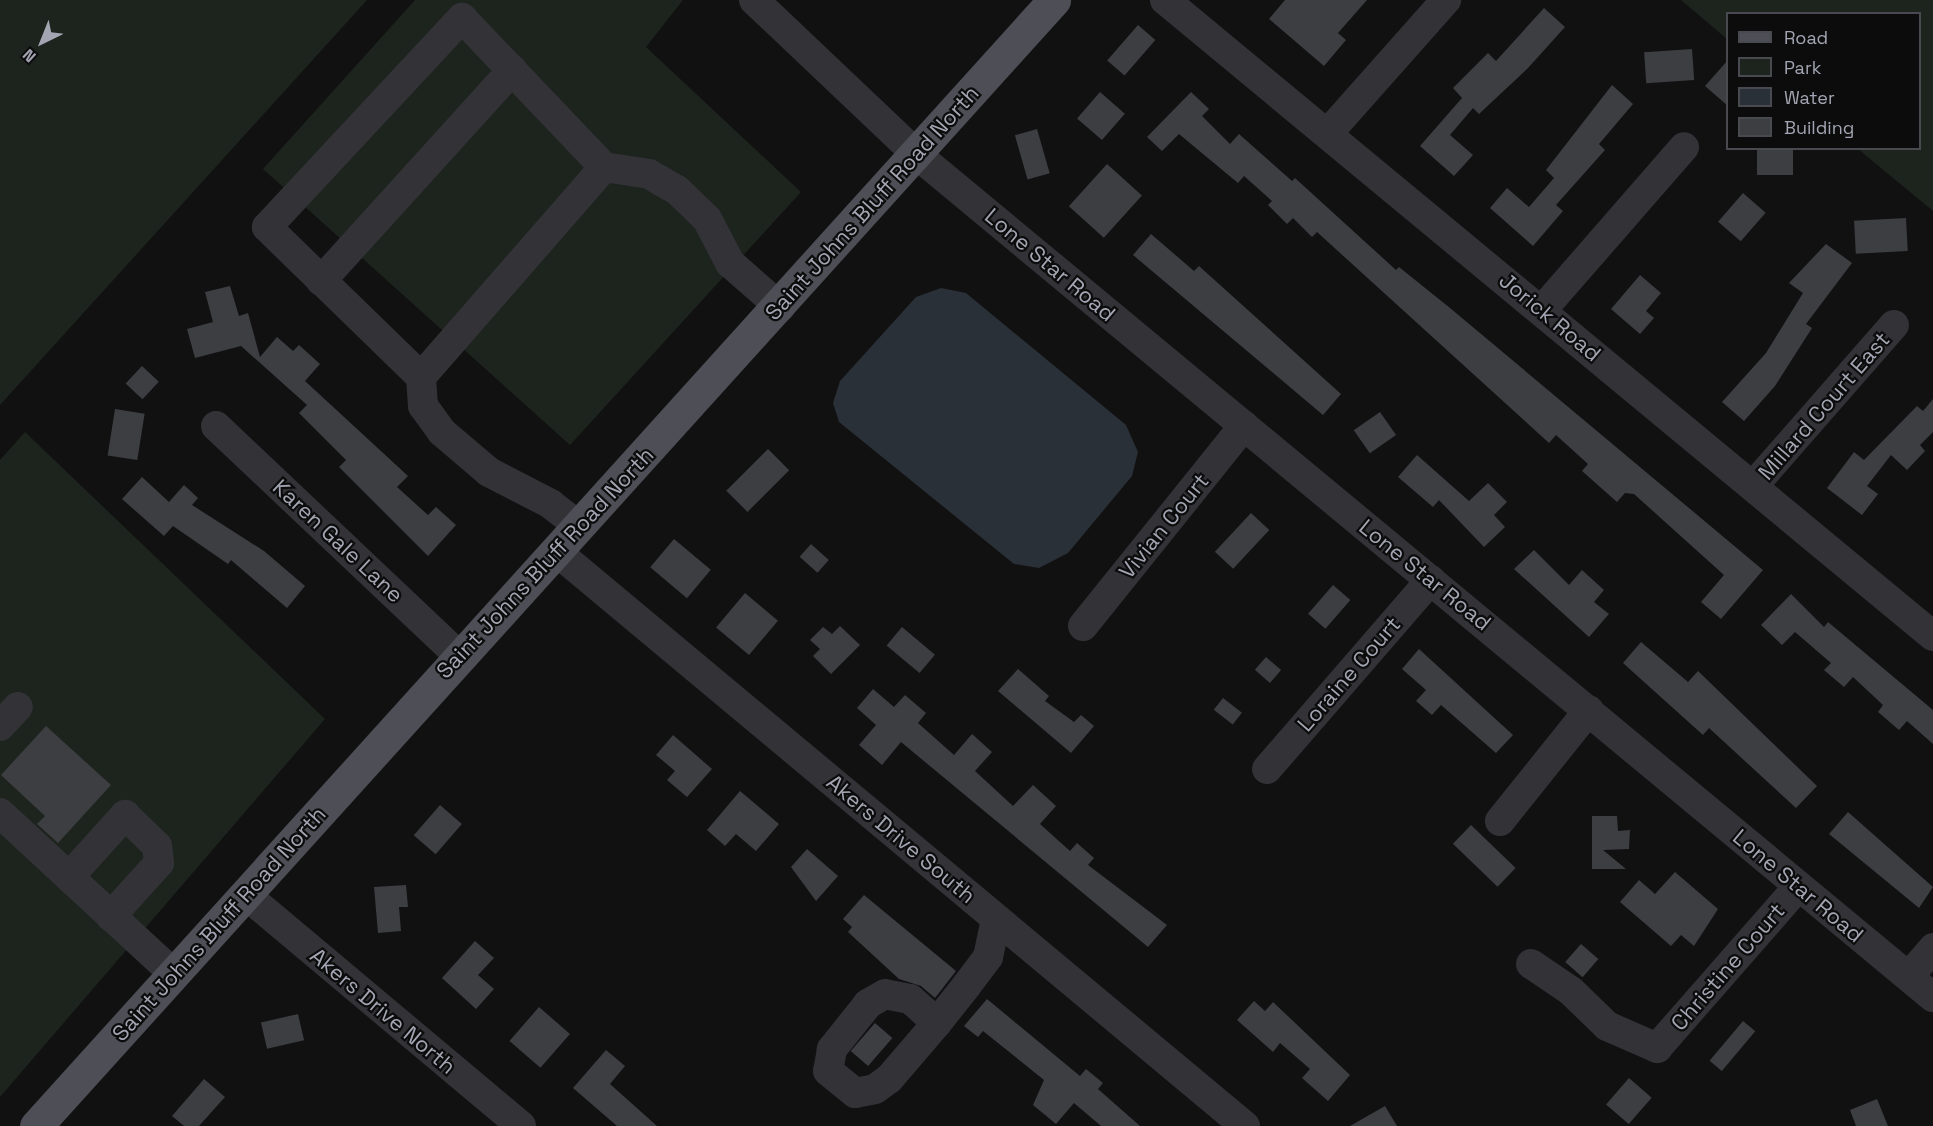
<!DOCTYPE html>
<html>
<head>
<meta charset="utf-8">
<style>
	body { margin:0 }
	#map { position:relative; width:1933px; height:1126px; overflow:hidden; background:#111112; font-family:"Space Grotesk",sans-serif }
	div>[style] { position:absolute }
	.green>* { inset:0; background:#1d241e }
	.water>* { inset:0; background:#2a3037 }
	.building>* { inset:0; background:#3d3e42; transform-origin:0 0 }
	.minor>* { height:30px; margin:-15px; padding:0 15px; transform-origin:15px; border-radius:15px; background:#323237 }
	.major>* { height:33px; margin:-16.5px; padding:0 16.5px; transform-origin:16.5px; border-radius:16.5px; background:#4e4f56 }
	span { translate:-50% -50%; white-space:nowrap; text-align:center; line-height:1.15; -webkit-text-stroke:4.5px #0c0c0d; paint-order:stroke }
	.street-label { font-size:22px; color:#a3a6b2 }
	.legend { position:absolute; left:1726px; top:12px; width:195px; height:138px; box-sizing:border-box; background:#0c0c0d; border:2px solid #484a4f; margin:0; padding:8px 10px; list-style:none; font-size:18px; color:#a3a6b2 }
	.legend li { display:flex; align-items:center; gap:12px; height:30px }
	.legend b { width:30px; border:2px solid #484a4f }
	.north { position:absolute; left:12px; top:12px; width:60px; height:60px; -webkit-text-stroke:4px #0c0c0d; paint-order:stroke; rotate:223deg; font-size:16px; font-weight:700; line-height:24px; text-align:center; color:#a3a6b2 }
	.north::after { content:''; display:block; margin:auto; width:21px; height:27px; background:#a3a6b2; clip-path:polygon(50% 0,100% 100%,50% 72%,0 100%) }
</style>
</head>
<body>
<div id="map">
	<div class="green">
		<i style="clip-path:polygon(0 0,367px 0,0 405px)"></i>
		<i style="clip-path:polygon(415px 0,683px 0,646px 47px,801px 192px,570px 445px,263px 169px)"></i>
		<i style="clip-path:polygon(1681px 0,1933px 0,1933px 211px,1858px 149px,1920px 148px,1920px 14px,1728px 14px,1727px 39px)"></i>
		<i style="clip-path:polygon(25px 432px,325px 719px,0 1097px,0 460px)"></i>
	</div>
	<div class="water">
		<i style="clip-path:polygon(941px 288px,966px 293px,1126px 425px,1138px 452px,1132px 476px,1068px 553px,1039px 568px,1014px 564px,839px 422px,833px 403px,840px 381px,916px 297px)"></i>
	</div>
	<div class="building">
		<i style="clip-path:polygon(1285px 0,1367px 0,1338px 33px,1346px 40px,1324px 66px,1269px 19px)"></i>
		<i style="clip-path:polygon(1544px 8px,1565px 27px,1528px 68px,1479px 114px,1473px 108px,1450px 135px,1473px 155px,1454px 176px,1420px 146px,1462px 98px,1453px 88px,1488px 53px,1496px 61px)"></i>
		<i style="left:1138px;top:25px;width:23px;height:47px;rotate:41deg"></i>
		<i style="left:1692px;top:49px;width:31px;height:48px;rotate:86deg"></i>
		<i style="clip-path:polygon(1728px 60px,1728px 106px,1705px 86px)"></i>
		<i style="clip-path:polygon(1612px 85px,1633px 104px,1599px 144px,1605px 150px,1556px 205px,1563px 211px,1533px 246px,1490px 208px,1507px 188px,1529px 207px,1554px 178px,1546px 170px)"></i>
		<i style="left:1100px;top:92px;width:33px;height:35px;rotate:41deg"></i>
		<i style="clip-path:polygon(1191px 92px,1209px 109px,1202px 116px,1230px 144px,1239px 134px,1292px 181px,1295px 178px,1396px 270px,1399px 267px,1450px 308px,1763px 570px,1721px 619px,1701px 602px,1724px 575px,1634px 494px,1625px 493px,1617px 502px,1582px 471px,1588px 464px,1556px 435px,1549px 443px,1317px 232px,1312px 237px,1293px 218px,1287px 224px,1268px 205px,1272px 201px,1244px 176px,1238px 183px,1179px 134px,1162px 151px,1147px 137px)"></i>
		<i style="left:1037px;top:129px;width:46px;height:23px;rotate:74deg"></i>
		<i style="left:1757px;top:148px;width:36px;height:27px"></i>
		<i style="left:1107px;top:164px;width:47px;height:57px;rotate:42deg"></i>
		<i style="left:1743px;top:193px;width:30px;height:38px;rotate:41deg"></i>
		<i style="left:1906px;top:218px;width:33px;height:52px;rotate:87deg"></i>
		<i style="clip-path:polygon(1151px 234px,1194px 271px,1199px 266px,1341px 394px,1323px 415px,1133px 255px)"></i>
		<i style="clip-path:polygon(1826px 244px,1852px 263px,1806px 324px,1812px 328px,1775px 386px,1744px 421px,1722px 402px,1766px 353px,1803px 293px,1789px 283px)"></i>
		<i style="clip-path:polygon(1640px 275px,1661px 293px,1646px 311px,1654px 318px,1640px 334px,1611px 309px)"></i>
		<i style="clip-path:polygon(230px 286px,239px 316px,248px 313px,260px 357px,277px 337px,293px 351px,299px 345px,320px 364px,305px 381px,408px 476px,397px 487px,428px 515px,436px 507px,456px 525px,428px 556px,339px 467px,346px 460px,299px 413px,307px 405px,241px 346px,195px 358px,187px 329px,213px 322px,205px 292px)"></i>
		<i style="left:142px;top:366px;width:23px;height:24px;rotate:43deg"></i>
		<i style="clip-path:polygon(1933px 399px,1933px 432px,1920px 445px,1925px 451px,1907px 470px,1891px 455px,1867px 486px,1878px 494px,1862px 515px,1827px 488px,1854px 452px,1864px 460px,1917px 406px,1923px 411px)"></i>
		<i style="left:115px;top:409px;width:30px;height:47px;rotate:9deg"></i>
		<i style="left:1380px;top:412px;width:28px;height:32px;rotate:55deg"></i>
		<i style="left:768px;top:449px;width:30px;height:59px;rotate:45deg"></i>
		<i style="clip-path:polygon(1417px 455px,1469px 501px,1488px 483px,1507px 502px,1494px 515px,1505px 527px,1484px 547px,1439px 500px,1433px 507px,1398px 477px)"></i>
		<i style="clip-path:polygon(142px 477px,169px 502px,184px 485px,198px 498px,192px 505px,264px 551px,305px 586px,287px 608px,231px 560px,228px 564px,173px 526px,164px 536px,122px 499px)"></i>
		<i style="left:1251px;top:513px;width:25px;height:53px;rotate:43deg"></i>
		<i style="left:674px;top:539px;width:48px;height:37px;rotate:40deg"></i>
		<i style="left:811px;top:544px;width:24px;height:17px;rotate:42deg"></i>
		<i style="clip-path:polygon(1534px 550px,1569px 585px,1582px 570px,1604px 590px,1594px 602px,1609px 614px,1589px 637px,1514px 569px)"></i>
		<i style="left:1333px;top:585px;width:23px;height:38px;rotate:41deg"></i>
		<i style="left:745px;top:593px;width:43px;height:45px;rotate:40deg"></i>
		<i style="clip-path:polygon(1791px 594px,1824px 627px,1828px 622px,1933px 710px,1933px 744px,1907px 721px,1899px 730px,1878px 712px,1883px 705px,1853px 677px,1844px 687px,1824px 670px,1831px 663px,1795px 632px,1782px 645px,1761px 625px)"></i>
		<i style="clip-path:polygon(840px 626px,860px 645px,831px 674px,813px 656px,820px 649px,810px 640px,823px 627px,832px 634px)"></i>
		<i style="left:902px;top:627px;width:43px;height:24px;rotate:40deg"></i>
		<i style="clip-path:polygon(1641px 642px,1688px 682px,1698px 671px,1817px 786px,1796px 808px,1709px 728px,1703px 735px,1623px 663px)"></i>
		<i style="clip-path:polygon(1419px 649px,1513px 735px,1496px 753px,1441px 705px,1432px 715px,1416px 701px,1426px 690px,1402px 669px)"></i>
		<i style="left:1266px;top:657px;width:20px;height:17px;rotate:41deg"></i>
		<i style="clip-path:polygon(1018px 669px,1049px 696px,1045px 701px,1074px 722px,1081px 715px,1094px 726px,1071px 753px,998px 691px)"></i>
		<i style="clip-path:polygon(873px 689px,894px 707px,905px 695px,926px 713px,918px 723px,954px 755px,972px 734px,992px 752px,975px 771px,1013px 806px,1033px 785px,1056px 806px,1040px 824px,1070px 851px,1077px 843px,1094px 858px,1088px 865px,1167px 925px,1148px 947px,901px 742px,882px 765px,859px 745px,876px 725px,857px 708px)"></i>
		<i style="left:1223px;top:698px;width:24px;height:15px;rotate:38deg"></i>
		<i style="clip-path:polygon(46px 726px,111px 785px,58px 843px,37px 824px,45px 816px,1px 775px)"></i>
		<i style="clip-path:polygon(673px 735px,712px 769px,687px 797px,667px 780px,675px 771px,656px 755px)"></i>
		<i style="clip-path:polygon(740px 791px,779px 824px,756px 851px,736px 834px,725px 846px,707px 830px)"></i>
		<i style="left:440px;top:805px;width:29px;height:40px;rotate:41deg"></i>
		<i style="clip-path:polygon(1848px 812px,1933px 887px,1919px 908px,1829px 834px)"></i>
		<i style="clip-path:polygon(1592px 816px,1617px 816px,1618px 831px,1630px 830px,1629px 849px,1603px 850px,1626px 869px,1592px 869px)"></i>
		<i style="left:1471px;top:825px;width:62px;height:26px;rotate:44deg"></i>
		<i style="clip-path:polygon(807px 849px,838px 876px,816px 901px,791px 867px)"></i>
		<i style="clip-path:polygon(1675px 872px,1718px 909px,1694px 946px,1681px 935px,1671px 946px,1620px 902px,1639px 880px,1655px 894px)"></i>
		<i style="clip-path:polygon(406px 885px,408px 907px,399px 907px,401px 931px,378px 933px,374px 887px)"></i>
		<i style="clip-path:polygon(864px 895px,956px 971px,935px 998px,921px 986px,899px 979px,848px 932px,852px 927px,843px 919px)"></i>
		<i style="clip-path:polygon(475px 941px,494px 958px,478px 975px,494px 989px,476px 1009px,442px 978px)"></i>
		<i style="left:1581px;top:944px;width:23px;height:24px;rotate:41deg"></i>
		<i style="clip-path:polygon(987px 999px,1080px 1076px,1086px 1069px,1103px 1083px,1098px 1089px,1140px 1126px,1101px 1126px,1074px 1103px,1056px 1124px,1033px 1105px,1044px 1080px,983px 1031px,978px 1037px,964px 1026px)"></i>
		<i style="clip-path:polygon(1254px 1001px,1265px 1011px,1273px 1002px,1350px 1075px,1328px 1101px,1302px 1078px,1310px 1069px,1280px 1043px,1273px 1052px,1237px 1020px)"></i>
		<i style="left:539px;top:1007px;width:41px;height:45px;rotate:41deg"></i>
		<i style="left:298px;top:1014px;width:27px;height:38px;rotate:77deg"></i>
		<i style="left:1743px;top:1021px;width:16px;height:52px;rotate:40deg"></i>
		<i style="left:875px;top:1023px;width:23px;height:37px;rotate:41deg"></i>
		<i style="clip-path:polygon(606px 1050px,625px 1066px,610px 1084px,657px 1126px,617px 1126px,573px 1088px)"></i>
		<i style="left:1629px;top:1078px;width:30px;height:35px;rotate:41deg"></i>
		<i style="clip-path:polygon(204px 1079px,225px 1097px,199px 1126px,184px 1126px,172px 1116px)"></i>
		<i style="clip-path:polygon(1877px 1099px,1888px 1126px,1856px 1126px,1850px 1110px)"></i>
		<i style="clip-path:polygon(1385px 1106px,1397px 1126px,1350px 1126px)"></i>
	</div>
	<div class="minor">
		<i style="left:754px;top:0;width:224px;rotate:43.5deg"></i>
		<i style="left:916px;top:154px;width:1321px;rotate:39.66deg"></i>
		<i style="left:1165px;top:0;width:997px;rotate:39.63deg"></i>
		<i style="left:1328px;top:133px;width:178px;rotate:-48.4deg"></i>
		<i style="left:321px;top:281px;width:285px;rotate:-47.8deg"></i>
		<i style="left:1542px;top:310px;width:216px;rotate:-48.9deg"></i>
		<i style="left:421px;top:377px;width:215px;rotate:-135.8deg"></i>
		<i style="left:267px;top:227px;width:286px;rotate:-47deg"></i>
		<i style="left:462px;top:18px;width:206px;rotate:46.4deg"></i>
		<i style="left:604px;top:167px;width:46px;rotate:8.8deg"></i>
		<i style="left:649px;top:174px;width:32px;rotate:30deg"></i>
		<i style="left:677px;top:190px;width:42px;rotate:44deg"></i>
		<i style="left:707px;top:219px;width:50px;rotate:62.4deg"></i>
		<i style="left:730px;top:263px;width:67px;rotate:41.3deg"></i>
		<i style="left:216px;top:426px;width:335px;rotate:43.4deg"></i>
		<i style="left:1753px;top:486px;width:214px;rotate:-48.8deg"></i>
		<i style="left:580px;top:527px;width:37px;rotate:-142deg"></i>
		<i style="left:551px;top:504px;width:70px;rotate:-152.7deg"></i>
		<i style="left:489px;top:472px;width:62px;rotate:-139.6deg"></i>
		<i style="left:442px;top:432px;width:32px;rotate:-126deg"></i>
		<i style="left:423px;top:406px;width:29px;rotate:-94deg"></i>
		<i style="left:421px;top:377px;width:279px;rotate:-48.9deg"></i>
		<i style="left:557px;top:552px;width:896px;rotate:39.84deg"></i>
		<i style="left:1083px;top:626px;width:257px;rotate:-51.2deg"></i>
		<i style="left:0;top:726px;width:26px;rotate:-47deg"></i>
		<i style="left:1267px;top:769px;width:250px;rotate:-49.1deg"></i>
		<i style="left:0;top:813px;width:237px;rotate:42.8deg"></i>
		<i style="left:1500px;top:821px;width:142px;rotate:-51.3deg"></i>
		<i style="left:69px;top:877px;width:84px;rotate:-47.9deg"></i>
		<i style="left:125px;top:815px;width:45px;rotate:44.1deg"></i>
		<i style="left:157px;top:846px;width:17px;rotate:83deg"></i>
		<i style="left:159px;top:863px;width:72px;rotate:132.2deg"></i>
		<i style="left:246px;top:895px;width:359px;rotate:40deg"></i>
		<i style="left:1531px;top:964px;width:48px;rotate:34deg"></i>
		<i style="left:1571px;top:991px;width:50px;rotate:44.2deg"></i>
		<i style="left:1607px;top:1026px;width:55px;rotate:23.7deg"></i>
		<i style="left:1657px;top:1048px;width:215px;rotate:-48.8deg"></i>
		<i style="left:1909px;top:976px;width:37px;rotate:-49deg"></i>
		<i style="left:937px;top:1023px;width:36px;rotate:-138deg"></i>
		<i style="left:910px;top:999px;width:25px;rotate:-169deg"></i>
		<i style="left:885px;top:994px;width:20px;rotate:150deg"></i>
		<i style="left:868px;top:1004px;width:58px;rotate:128.7deg"></i>
		<i style="left:832px;top:1049px;width:22px;rotate:100deg"></i>
		<i style="left:828px;top:1071px;width:35px;rotate:39deg"></i>
		<i style="left:855px;top:1093px;width:20px;rotate:-11deg"></i>
		<i style="left:875px;top:1089px;width:17px;rotate:-36deg"></i>
		<i style="left:889px;top:1079px;width:74px;rotate:-49.4deg"></i>
		<i style="left:937px;top:1023px;width:48px;rotate:-51.7deg"></i>
		<i style="left:967px;top:985px;width:35px;rotate:-53deg"></i>
		<i style="left:988px;top:957px;width:39px;rotate:-78deg"></i>
	</div>
	<div class="major">
		<i style="left:36px;top:1126px;width:1518px;rotate:-47.88deg"></i>
	</div>
	<div class="street-label">
		<span style="left:872px;top:203px;rotate:-48deg">Saint Johns Bluff Road North</span>
		<span style="left:1050px;top:265px;rotate:40deg">Lone Star Road</span>
		<span style="left:1550px;top:317px;rotate:40deg">Jorick Road</span>
		<span style="left:1824px;top:406px;rotate:-49deg">Millard Court East</span>
		<span style="left:1164px;top:526px;rotate:-51deg">Vivian Court</span>
		<span style="left:338px;top:541px;rotate:43deg">Karen Gale Lane</span>
		<span style="left:545px;top:563px;rotate:-47deg">Saint Johns Bluff Road North</span>
		<span style="left:1425px;top:575px;rotate:39deg">Lone Star Road</span>
		<span style="left:1349px;top:674px;rotate:-49deg">Loraine Court</span>
		<span style="left:901px;top:839px;rotate:40deg">Akers Drive South</span>
		<span style="left:1798px;top:886px;rotate:40deg">Lone Star Road</span>
		<span style="left:219px;top:924px;rotate:-48deg">Saint Johns Bluff Road North</span>
		<span style="left:1728px;top:967px;rotate:-49deg">Christine Court</span>
		<span style="left:383px;top:1011px;rotate:40deg">Akers Drive North</span>
	</div>
	<ul class="legend">
	<li><b style="height:8px;background:#4e4f56"></b>Road</li>
	<li><b style="height:16px;background:#1d241e"></b>Park</li>
	<li><b style="height:16px;background:#2a3037"></b>Water</li>
	<li><b style="height:16px;background:#3d3e42"></b>Building</li>
	</ul>
	<div class="north">N</div>
</div>
</body>
</html>
